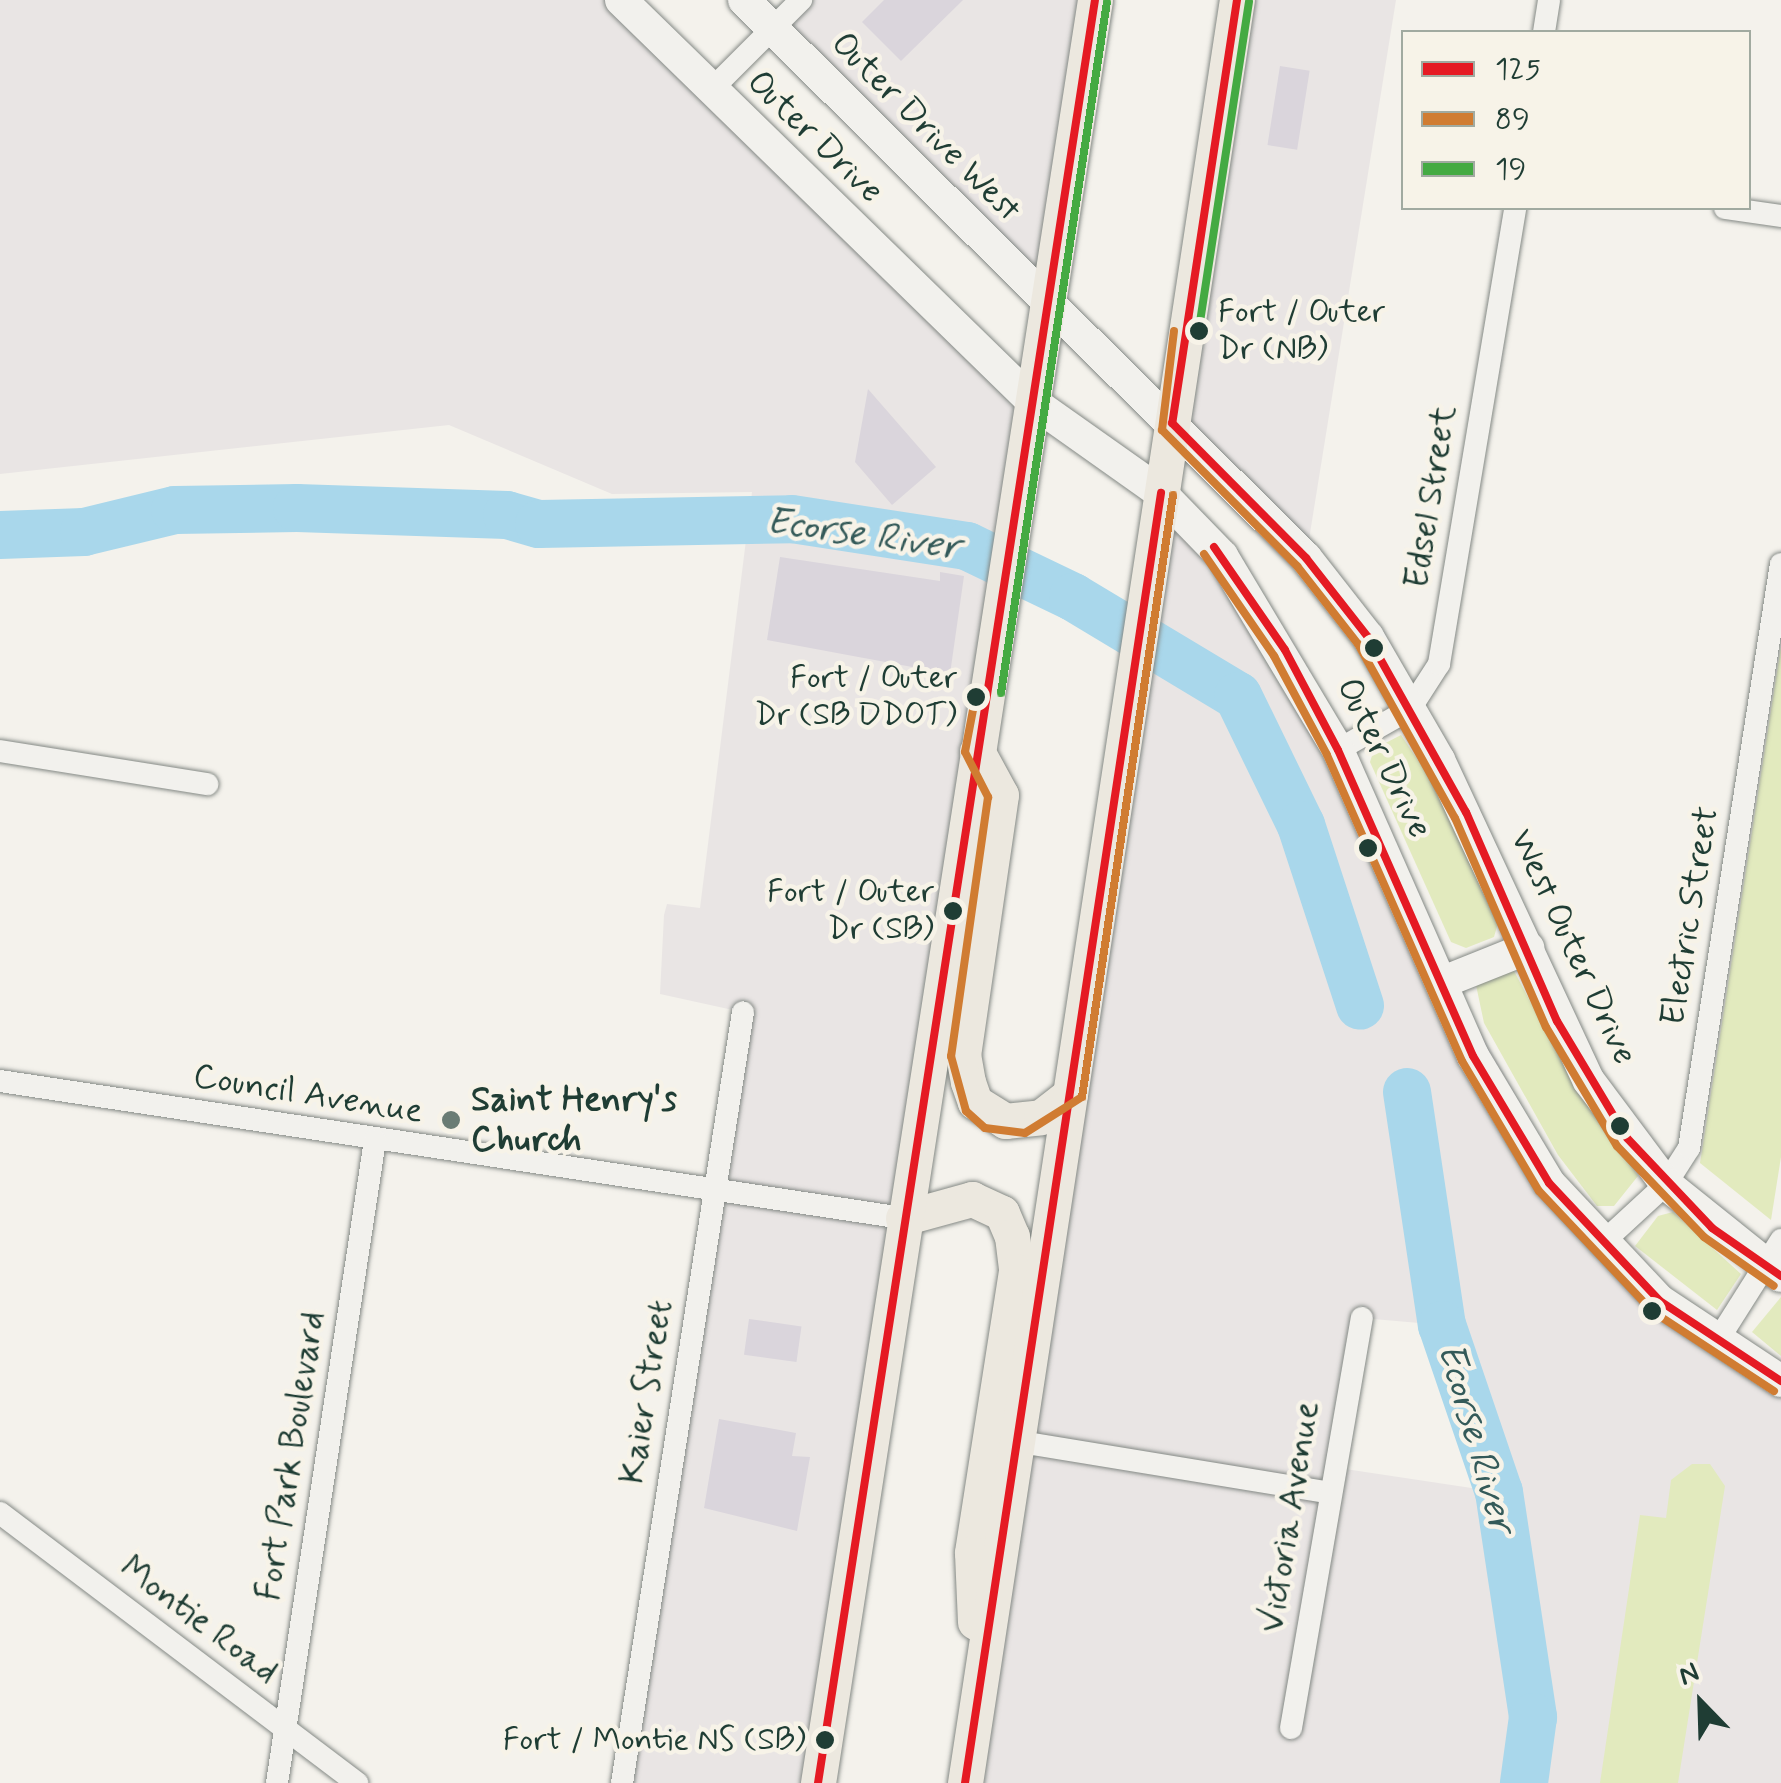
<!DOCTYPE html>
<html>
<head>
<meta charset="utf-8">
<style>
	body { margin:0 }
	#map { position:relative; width:1781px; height:1783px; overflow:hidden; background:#f4f2ec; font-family:Mynerve,sans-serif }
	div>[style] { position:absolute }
	.built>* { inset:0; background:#e9e5e4 }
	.green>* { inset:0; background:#e2eabe }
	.river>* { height:48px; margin:-24px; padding:0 24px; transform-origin:24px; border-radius:24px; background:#a9d7eb }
	.building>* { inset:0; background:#dad5dc; transform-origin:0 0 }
	.roads { filter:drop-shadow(0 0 2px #848985) drop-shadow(0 0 2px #848985) }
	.minor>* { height:22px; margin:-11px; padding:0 11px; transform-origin:11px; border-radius:11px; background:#f2f1ed }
	.secondary>* { height:32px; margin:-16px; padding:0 16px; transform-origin:16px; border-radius:16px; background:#f2f1ed }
	.primary>* { height:35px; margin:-17.5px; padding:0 17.5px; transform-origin:17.5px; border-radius:17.5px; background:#ece8df }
	.bus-1>* { height:8px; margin:-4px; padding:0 4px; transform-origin:4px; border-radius:4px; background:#e51a23 }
	.bus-2>* { height:8px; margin:-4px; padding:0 4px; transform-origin:4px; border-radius:4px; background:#d07c32 }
	.bus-3>* { height:8px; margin:-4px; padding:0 4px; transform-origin:4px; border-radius:4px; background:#44aa42 }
	.dots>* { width:28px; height:28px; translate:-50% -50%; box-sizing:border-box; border:5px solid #f7f3e8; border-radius:50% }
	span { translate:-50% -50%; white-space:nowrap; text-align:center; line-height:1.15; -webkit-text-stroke:9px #f7f3e8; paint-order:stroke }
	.bus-label { font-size:32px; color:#1f3d34 }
	.left { translate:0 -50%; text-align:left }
	.right { translate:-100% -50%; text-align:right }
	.street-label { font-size:35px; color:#1f3d34 }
	.poi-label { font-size:35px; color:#1f3d34; font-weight:700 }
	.water-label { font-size:38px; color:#345a59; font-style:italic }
	.legend { position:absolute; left:1401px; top:30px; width:350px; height:180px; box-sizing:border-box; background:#f7f3e8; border:2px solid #a1aaa0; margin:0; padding:12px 18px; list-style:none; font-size:30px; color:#1f3d34 }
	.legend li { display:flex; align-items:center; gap:20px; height:50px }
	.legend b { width:50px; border:2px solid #a1aaa0 }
	.north { position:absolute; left:1651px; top:1653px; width:100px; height:100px; -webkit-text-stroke:8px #f7f3e8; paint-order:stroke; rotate:337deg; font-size:28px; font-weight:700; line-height:40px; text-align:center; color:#1f3d34 }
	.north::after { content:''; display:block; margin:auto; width:35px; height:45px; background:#1f3d34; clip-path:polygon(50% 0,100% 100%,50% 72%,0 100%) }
</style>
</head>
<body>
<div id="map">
	<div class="built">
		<i style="clip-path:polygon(0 0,621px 0,1034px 403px,818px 1783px,622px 1783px,742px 1012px,660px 994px,664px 915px,667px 904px,700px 908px,752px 492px,612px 494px,449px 425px,0 474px)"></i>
		<i style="clip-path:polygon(801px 0,1095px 0,1046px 305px,772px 29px)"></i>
		<i style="clip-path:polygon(1237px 0,1396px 0,1306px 558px,1172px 423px)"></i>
		<i style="clip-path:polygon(evenodd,1161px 493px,1201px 532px,1600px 1245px,1781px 1381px,1781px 1783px,965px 1783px,1161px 493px,1362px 1318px,1442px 1325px,1498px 1492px,1332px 1467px,1362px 1318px)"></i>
	</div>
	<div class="green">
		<i style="clip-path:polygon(1781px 646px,1781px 1157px,1771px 1220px,1700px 1163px)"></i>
		<i style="clip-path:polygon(1401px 735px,1442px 796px,1498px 923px,1494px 937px,1466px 948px,1451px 942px,1370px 762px,1374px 749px)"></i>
		<i style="clip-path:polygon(1513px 969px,1564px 1065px,1638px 1176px,1614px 1206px,1597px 1206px,1558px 1155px,1484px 1023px,1476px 985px)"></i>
		<i style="clip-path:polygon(1673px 1212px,1741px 1274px,1717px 1310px,1635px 1246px,1658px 1216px)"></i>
		<i style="clip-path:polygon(1781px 1297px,1781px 1356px,1752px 1332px)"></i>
		<i style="clip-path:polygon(1692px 1464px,1710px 1464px,1725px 1486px,1678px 1783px,1600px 1783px,1640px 1515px,1666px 1518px,1671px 1480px)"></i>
	</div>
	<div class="river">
		<i style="left:0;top:535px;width:84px;rotate:-2deg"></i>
		<i style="left:84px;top:532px;width:94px;rotate:-13.6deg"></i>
		<i style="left:175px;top:510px;width:122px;rotate:-0.9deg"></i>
		<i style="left:297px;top:508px;width:210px;rotate:1.9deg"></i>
		<i style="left:507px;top:515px;width:33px;rotate:16deg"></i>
		<i style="left:539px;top:524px;width:253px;rotate:-1.1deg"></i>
		<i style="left:792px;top:519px;width:177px;rotate:8.8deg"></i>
		<i style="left:967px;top:546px;width:118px;rotate:25.7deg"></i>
		<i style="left:1073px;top:597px;width:192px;rotate:31deg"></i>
		<i style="left:1238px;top:696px;width:144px;rotate:64deg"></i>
		<i style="left:1301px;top:825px;width:190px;rotate:71.9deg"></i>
		<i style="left:1407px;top:1092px;width:236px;rotate:81.5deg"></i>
		<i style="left:1442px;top:1325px;width:176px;rotate:71.2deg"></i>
		<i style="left:1499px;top:1492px;width:228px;rotate:81.4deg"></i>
		<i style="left:1533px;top:1717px;width:67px;rotate:97.8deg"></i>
	</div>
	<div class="building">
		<i style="clip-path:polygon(884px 0,963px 0,901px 61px,862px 22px)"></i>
		<i style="left:1280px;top:66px;width:30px;height:80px;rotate:9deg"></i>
		<i style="clip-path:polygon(868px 389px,936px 467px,892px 505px,855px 462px)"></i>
		<i style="clip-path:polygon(780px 557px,940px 581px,940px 572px,964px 576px,950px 674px,767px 640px)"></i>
		<i style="left:749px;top:1319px;width:53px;height:36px;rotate:8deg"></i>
		<i style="clip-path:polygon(719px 1419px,796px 1433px,792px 1456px,810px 1457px,797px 1531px,704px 1508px)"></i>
	</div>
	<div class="roads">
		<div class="minor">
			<i style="left:1544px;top:32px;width:32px;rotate:-81deg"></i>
			<i style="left:710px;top:91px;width:129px;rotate:-45deg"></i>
			<i style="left:1725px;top:208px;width:57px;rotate:8.1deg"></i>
			<i style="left:1338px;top:750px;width:83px;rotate:-29.7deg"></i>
			<i style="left:1410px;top:709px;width:54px;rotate:-57.2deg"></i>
			<i style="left:1439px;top:664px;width:462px;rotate:-80.5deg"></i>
			<i style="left:0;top:751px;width:210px;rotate:9.1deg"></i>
			<i style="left:0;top:1081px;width:913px;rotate:8.63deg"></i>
			<i style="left:1600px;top:1245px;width:90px;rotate:-42.7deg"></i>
			<i style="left:1666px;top:1184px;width:43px;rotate:-57.4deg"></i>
			<i style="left:1689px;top:1148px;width:591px;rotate:-81.05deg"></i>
			<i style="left:1716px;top:1343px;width:122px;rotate:-57.7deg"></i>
			<i style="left:1014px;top:1441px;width:317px;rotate:9.3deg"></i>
			<i style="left:0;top:1513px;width:448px;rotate:37.1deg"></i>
			<i style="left:1291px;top:1728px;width:416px;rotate:-80.2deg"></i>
			<i style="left:277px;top:1783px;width:650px;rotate:-81.33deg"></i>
			<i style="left:622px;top:1783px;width:780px;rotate:-81.08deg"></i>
		</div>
		<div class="secondary">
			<i style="left:621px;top:0;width:577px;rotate:44.3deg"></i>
			<i style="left:1034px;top:403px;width:156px;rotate:35.3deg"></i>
			<i style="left:1161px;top:493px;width:88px;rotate:45.9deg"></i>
			<i style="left:1222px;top:556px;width:226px;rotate:59.1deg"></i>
			<i style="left:1338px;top:750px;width:334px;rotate:66.2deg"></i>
			<i style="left:1473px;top:1056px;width:148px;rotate:59.1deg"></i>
			<i style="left:1549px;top:1183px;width:162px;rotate:46.8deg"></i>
			<i style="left:1660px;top:1301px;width:145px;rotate:33.5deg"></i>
			<i style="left:744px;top:0;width:792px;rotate:44.8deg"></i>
			<i style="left:1306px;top:558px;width:100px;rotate:51.9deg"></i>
			<i style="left:1368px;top:637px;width:142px;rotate:60deg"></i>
			<i style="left:1439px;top:760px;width:354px;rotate:65deg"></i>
			<i style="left:1589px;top:1081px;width:129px;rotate:53.2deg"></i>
			<i style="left:1666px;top:1184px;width:147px;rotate:38.7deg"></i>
			<i style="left:1443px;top:982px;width:92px;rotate:-21.8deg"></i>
		</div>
		<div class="primary">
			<i style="left:977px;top:751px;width:50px;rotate:61.4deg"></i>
			<i style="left:1001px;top:795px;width:262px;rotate:98.3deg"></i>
			<i style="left:963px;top:1054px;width:28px;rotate:80deg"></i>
			<i style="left:968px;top:1082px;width:21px;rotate:71deg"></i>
			<i style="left:975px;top:1102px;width:36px;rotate:32deg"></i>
			<i style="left:1005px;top:1121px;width:36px;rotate:-6deg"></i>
			<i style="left:1041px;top:1117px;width:37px;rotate:-38deg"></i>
			<i style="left:903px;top:1218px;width:72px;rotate:-15.4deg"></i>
			<i style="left:972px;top:1199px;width:33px;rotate:25deg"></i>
			<i style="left:1002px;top:1213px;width:25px;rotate:67deg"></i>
			<i style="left:1012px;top:1236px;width:35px;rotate:83deg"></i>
			<i style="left:1016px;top:1271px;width:285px;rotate:98.9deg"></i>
			<i style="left:972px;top:1553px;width:69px;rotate:87.5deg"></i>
			<i style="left:818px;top:1783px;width:1804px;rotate:-81.17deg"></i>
			<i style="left:965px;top:1783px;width:1804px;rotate:-81.33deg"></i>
		</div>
	</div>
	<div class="bus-1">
		<i style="left:1237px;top:0;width:428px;rotate:98.7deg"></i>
		<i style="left:1172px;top:423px;width:190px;rotate:45.2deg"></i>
		<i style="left:1306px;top:558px;width:100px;rotate:51.9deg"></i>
		<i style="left:1368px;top:637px;width:201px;rotate:60.8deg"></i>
		<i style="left:1466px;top:812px;width:228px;rotate:66.5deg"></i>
		<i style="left:1557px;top:1021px;width:136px;rotate:59.1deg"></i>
		<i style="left:1627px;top:1138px;width:124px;rotate:46.6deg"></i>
		<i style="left:1712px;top:1228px;width:84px;rotate:34.8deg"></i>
		<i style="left:1214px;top:547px;width:125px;rotate:55.4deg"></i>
		<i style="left:1285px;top:650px;width:113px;rotate:62.1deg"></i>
		<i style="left:1338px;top:750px;width:334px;rotate:66.2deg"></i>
		<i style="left:1473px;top:1056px;width:148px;rotate:59.1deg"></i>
		<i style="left:1549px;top:1183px;width:162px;rotate:46.8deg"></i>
		<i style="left:1660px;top:1301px;width:145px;rotate:33.5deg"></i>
		<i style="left:818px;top:1783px;width:1804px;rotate:-81.17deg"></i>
		<i style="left:965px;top:1783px;width:1305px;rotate:-81.36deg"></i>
	</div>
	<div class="bus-2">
		<i style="left:1174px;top:331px;width:100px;rotate:96.9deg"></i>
		<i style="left:1162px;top:430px;width:192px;rotate:45.2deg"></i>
		<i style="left:1297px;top:566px;width:99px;rotate:52deg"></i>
		<i style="left:1358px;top:644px;width:199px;rotate:60.9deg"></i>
		<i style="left:1455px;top:818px;width:228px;rotate:66.5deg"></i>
		<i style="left:1546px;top:1027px;width:139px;rotate:59.2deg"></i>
		<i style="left:1617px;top:1146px;width:126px;rotate:46.3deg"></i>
		<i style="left:1704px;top:1237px;width:85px;rotate:35deg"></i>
		<i style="left:1204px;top:554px;width:124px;rotate:55.5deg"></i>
		<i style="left:1274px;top:656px;width:112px;rotate:61.8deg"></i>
		<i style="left:1327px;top:755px;width:334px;rotate:66.2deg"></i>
		<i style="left:1462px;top:1061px;width:151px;rotate:59.4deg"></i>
		<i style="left:1539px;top:1191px;width:165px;rotate:46.7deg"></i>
		<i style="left:1652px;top:1311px;width:146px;rotate:33.3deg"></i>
		<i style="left:977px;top:689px;width:64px;rotate:100.8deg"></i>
		<i style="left:965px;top:752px;width:51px;rotate:62.9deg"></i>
		<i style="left:988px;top:797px;width:262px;rotate:98.1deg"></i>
		<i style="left:951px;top:1056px;width:57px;rotate:74.7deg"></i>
		<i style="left:966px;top:1111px;width:25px;rotate:42deg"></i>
		<i style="left:985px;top:1128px;width:40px;rotate:7.1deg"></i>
		<i style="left:1025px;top:1133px;width:67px;rotate:-32.3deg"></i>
		<i style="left:1082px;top:1097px;width:609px;rotate:-81.4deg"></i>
	</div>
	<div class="bus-3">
		<i style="left:1198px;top:335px;width:337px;rotate:-81.3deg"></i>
		<i style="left:1001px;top:693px;width:699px;rotate:-81.28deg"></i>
	</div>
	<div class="dots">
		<i style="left:1199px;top:331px;background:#1f3d34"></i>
		<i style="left:1374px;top:648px;background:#1f3d34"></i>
		<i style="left:976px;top:697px;background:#1f3d34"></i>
		<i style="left:1368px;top:848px;background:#1f3d34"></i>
		<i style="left:953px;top:911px;background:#1f3d34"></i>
		<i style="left:451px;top:1120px;background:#6a7c74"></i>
		<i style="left:1620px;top:1126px;background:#1f3d34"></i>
		<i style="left:1652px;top:1311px;background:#1f3d34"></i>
		<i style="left:825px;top:1740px;background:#1f3d34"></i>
	</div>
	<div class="bus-label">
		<span class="left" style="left:1218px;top:331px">Fort / Outer<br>Dr (NB)</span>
		<span class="right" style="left:957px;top:697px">Fort / Outer<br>Dr (SB DDOT)</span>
		<span class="right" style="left:934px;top:911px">Fort / Outer<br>Dr (SB)</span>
		<span class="right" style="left:806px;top:1740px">Fort / Montie NS (SB)</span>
	</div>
	<div class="street-label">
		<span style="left:926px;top:127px;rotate:45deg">Outer Drive West</span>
		<span style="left:815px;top:137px;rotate:44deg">Outer Drive</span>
		<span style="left:1431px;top:497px;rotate:-81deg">Edsel Street</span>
		<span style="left:1384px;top:758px;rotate:64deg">Outer Drive</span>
		<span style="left:1690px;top:916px;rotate:-81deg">Electric Street</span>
		<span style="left:1573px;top:947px;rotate:65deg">West Outer Drive</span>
		<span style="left:308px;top:1094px;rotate:9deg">Council Avenue</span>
		<span style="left:647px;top:1392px;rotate:-81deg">Kaier Street</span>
		<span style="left:291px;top:1456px;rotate:-81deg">Fort Park Boulevard</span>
		<span style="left:1290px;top:1517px;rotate:-81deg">Victoria Avenue</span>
		<span style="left:199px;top:1620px;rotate:37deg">Montie Road</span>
	</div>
	<div class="poi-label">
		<span class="left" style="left:471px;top:1120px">Saint Henry's<br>Church</span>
	</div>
	<div class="water-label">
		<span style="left:863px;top:535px;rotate:8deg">Ecorse River</span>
		<span style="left:1475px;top:1438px;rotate:74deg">Ecorse River</span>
	</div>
	<ul class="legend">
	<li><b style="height:12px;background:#e51a23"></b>125</li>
	<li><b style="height:12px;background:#d07c32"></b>89</li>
	<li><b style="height:12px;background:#44aa42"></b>19</li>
	</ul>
	<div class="north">N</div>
</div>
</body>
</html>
